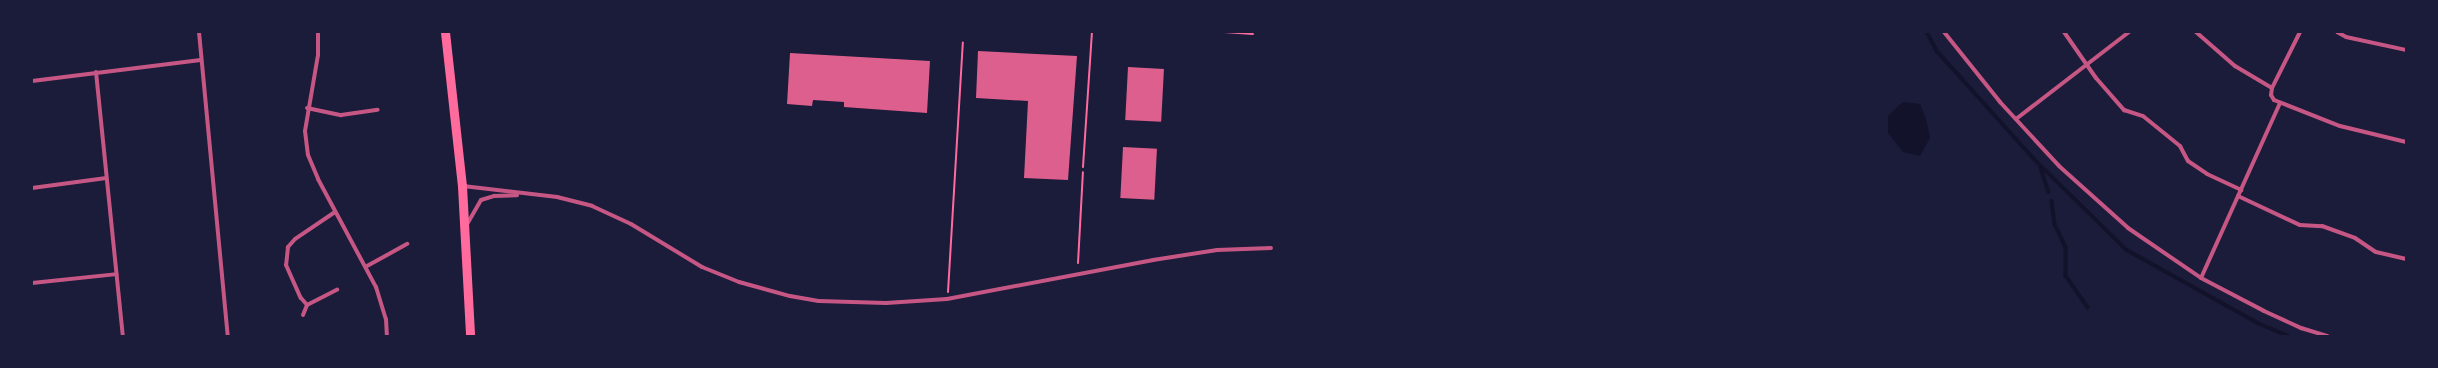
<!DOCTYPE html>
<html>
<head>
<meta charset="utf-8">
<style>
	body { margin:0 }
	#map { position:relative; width:2438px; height:368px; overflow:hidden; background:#1b1b3a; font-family:"Space Grotesk",sans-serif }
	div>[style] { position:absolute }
	.water>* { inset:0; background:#12122b }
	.stream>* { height:3.5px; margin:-1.75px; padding:0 1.75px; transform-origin:1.75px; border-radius:1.75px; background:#12122b }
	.building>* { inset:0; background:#dd5f8e; transform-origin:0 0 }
	.path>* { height:2px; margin:-1px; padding:0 1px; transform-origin:1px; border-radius:1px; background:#ff6b9d }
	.minor>* { height:4px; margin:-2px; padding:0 2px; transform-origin:2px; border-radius:2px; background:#c65784 }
	.primary>* { height:9px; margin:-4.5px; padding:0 4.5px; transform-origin:4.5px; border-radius:4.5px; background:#ff6b9d }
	span { translate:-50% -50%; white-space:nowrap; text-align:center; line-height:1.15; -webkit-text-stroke:4px #1b1b3a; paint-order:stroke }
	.frame { position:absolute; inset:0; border:33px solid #1b1b3a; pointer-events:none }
</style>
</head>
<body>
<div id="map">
	<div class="water">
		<i style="clip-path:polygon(1903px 102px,1920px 104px,1926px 119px,1930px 138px,1920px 156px,1903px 152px,1888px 133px,1888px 116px)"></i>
	</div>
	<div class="stream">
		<i style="left:1927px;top:32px;width:21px;rotate:62deg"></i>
		<i style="left:1937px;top:51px;width:149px;rotate:48deg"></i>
		<i style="left:2037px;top:162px;width:126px;rotate:44.4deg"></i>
		<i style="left:2127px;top:250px;width:152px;rotate:29.1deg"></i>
		<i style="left:2260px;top:324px;width:30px;rotate:23deg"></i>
		<i style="left:2041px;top:168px;width:25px;rotate:72deg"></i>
		<i style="left:2052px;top:201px;width:23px;rotate:83deg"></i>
		<i style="left:2055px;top:224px;width:26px;rotate:65deg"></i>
		<i style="left:2066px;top:248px;width:28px;rotate:90deg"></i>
		<i style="left:2066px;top:276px;width:38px;rotate:55deg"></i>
	</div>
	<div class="building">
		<i style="clip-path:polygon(978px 51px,1077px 56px,1068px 180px,1024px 178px,1028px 101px,976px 98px)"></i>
		<i style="clip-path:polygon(790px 53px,930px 61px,927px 113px,844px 107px,844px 102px,813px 100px,812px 106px,787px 104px)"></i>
		<i style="left:1128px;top:67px;width:36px;height:53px;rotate:3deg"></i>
		<i style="left:1123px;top:147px;width:34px;height:51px;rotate:3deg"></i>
	</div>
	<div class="path">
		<i style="left:1224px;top:32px;width:29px;rotate:4deg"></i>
		<i style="left:1083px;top:167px;width:135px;rotate:-86.2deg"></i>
		<i style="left:1078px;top:263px;width:91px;rotate:-86.9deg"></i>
		<i style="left:948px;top:292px;width:250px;rotate:-86.6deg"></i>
	</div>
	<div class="minor">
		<i style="left:199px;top:32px;width:305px;rotate:84.6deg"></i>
		<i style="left:318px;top:32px;width:23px;rotate:90deg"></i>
		<i style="left:318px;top:55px;width:77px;rotate:99.7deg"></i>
		<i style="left:305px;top:131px;width:24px;rotate:83deg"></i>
		<i style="left:308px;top:155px;width:26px;rotate:67deg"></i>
		<i style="left:318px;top:179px;width:123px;rotate:61.8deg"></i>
		<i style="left:376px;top:287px;width:34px;rotate:73deg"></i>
		<i style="left:386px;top:319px;width:17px;rotate:87deg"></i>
		<i style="left:1944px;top:32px;width:90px;rotate:51.3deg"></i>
		<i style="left:2000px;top:102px;width:87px;rotate:47.3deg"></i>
		<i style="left:2059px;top:166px;width:93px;rotate:41.9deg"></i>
		<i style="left:2128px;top:228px;width:88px;rotate:34.4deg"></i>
		<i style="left:2201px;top:278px;width:71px;rotate:27.6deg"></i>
		<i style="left:2264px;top:311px;width:41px;rotate:24.7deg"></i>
		<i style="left:2301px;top:328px;width:28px;rotate:17deg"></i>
		<i style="left:2064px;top:32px;width:56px;rotate:55.2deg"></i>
		<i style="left:2096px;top:78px;width:43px;rotate:48.8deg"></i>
		<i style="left:2124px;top:110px;width:20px;rotate:18deg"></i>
		<i style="left:2143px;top:116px;width:48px;rotate:39deg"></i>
		<i style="left:2180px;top:146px;width:17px;rotate:62deg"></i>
		<i style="left:2188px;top:161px;width:23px;rotate:34deg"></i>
		<i style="left:2207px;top:174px;width:38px;rotate:25deg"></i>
		<i style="left:2196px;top:32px;width:52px;rotate:41.1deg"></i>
		<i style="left:2235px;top:66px;width:43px;rotate:30.7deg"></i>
		<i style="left:2300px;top:32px;width:63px;rotate:116.6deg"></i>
		<i style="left:2272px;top:88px;width:7px;rotate:98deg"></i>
		<i style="left:2271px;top:95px;width:6px;rotate:59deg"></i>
		<i style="left:2274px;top:100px;width:71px;rotate:21.5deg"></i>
		<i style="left:2340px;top:126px;width:68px;rotate:13.6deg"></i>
		<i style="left:2337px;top:32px;width:10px;rotate:29deg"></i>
		<i style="left:2346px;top:37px;width:61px;rotate:12.2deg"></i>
		<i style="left:96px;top:72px;width:265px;rotate:84.2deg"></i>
		<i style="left:32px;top:81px;width:170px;rotate:-7.1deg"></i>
		<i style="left:307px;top:108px;width:35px;rotate:12deg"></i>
		<i style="left:341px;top:115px;width:37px;rotate:-8deg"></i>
		<i style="left:2016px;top:119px;width:143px;rotate:-37.6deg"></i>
		<i style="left:463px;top:186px;width:95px;rotate:6.7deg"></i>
		<i style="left:557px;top:197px;width:36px;rotate:14deg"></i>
		<i style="left:592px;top:206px;width:43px;rotate:24.8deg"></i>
		<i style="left:631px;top:224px;width:83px;rotate:31.2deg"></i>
		<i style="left:702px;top:267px;width:40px;rotate:22deg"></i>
		<i style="left:739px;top:282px;width:53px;rotate:15.4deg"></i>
		<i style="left:790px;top:296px;width:29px;rotate:10deg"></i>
		<i style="left:819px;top:301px;width:67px;rotate:1.7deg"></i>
		<i style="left:886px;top:303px;width:61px;rotate:-3.8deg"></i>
		<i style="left:947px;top:299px;width:210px;rotate:-10.7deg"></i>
		<i style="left:1153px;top:260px;width:65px;rotate:-8.9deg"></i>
		<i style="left:1217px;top:250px;width:54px;rotate:-2.1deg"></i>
		<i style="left:32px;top:188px;width:75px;rotate:-7.7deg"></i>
		<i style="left:2238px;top:196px;width:68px;rotate:25.1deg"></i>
		<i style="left:2300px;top:225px;width:22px;rotate:3deg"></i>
		<i style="left:2322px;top:226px;width:35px;rotate:20deg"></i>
		<i style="left:2355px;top:238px;width:25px;rotate:34deg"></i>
		<i style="left:2376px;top:252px;width:31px;rotate:13deg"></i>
		<i style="left:335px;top:212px;width:48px;rotate:146deg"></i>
		<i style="left:295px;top:239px;width:11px;rotate:131deg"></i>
		<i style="left:288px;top:247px;width:18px;rotate:96deg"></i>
		<i style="left:286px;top:265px;width:36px;rotate:66deg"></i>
		<i style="left:301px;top:298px;width:9px;rotate:49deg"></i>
		<i style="left:307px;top:305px;width:34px;rotate:-27deg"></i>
		<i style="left:466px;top:226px;width:30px;rotate:-60deg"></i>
		<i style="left:481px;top:200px;width:14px;rotate:-17deg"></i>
		<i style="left:494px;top:196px;width:23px;rotate:-2deg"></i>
		<i style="left:367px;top:266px;width:46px;rotate:-28.8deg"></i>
		<i style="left:2201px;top:278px;width:192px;rotate:-65.7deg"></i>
		<i style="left:32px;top:283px;width:85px;rotate:-6deg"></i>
		<i style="left:303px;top:315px;width:11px;rotate:-68deg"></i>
	</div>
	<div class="primary">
		<i style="left:445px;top:32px;width:155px;rotate:83.7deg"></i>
		<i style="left:462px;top:186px;width:150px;rotate:86.9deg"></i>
	</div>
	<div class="frame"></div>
</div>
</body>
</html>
